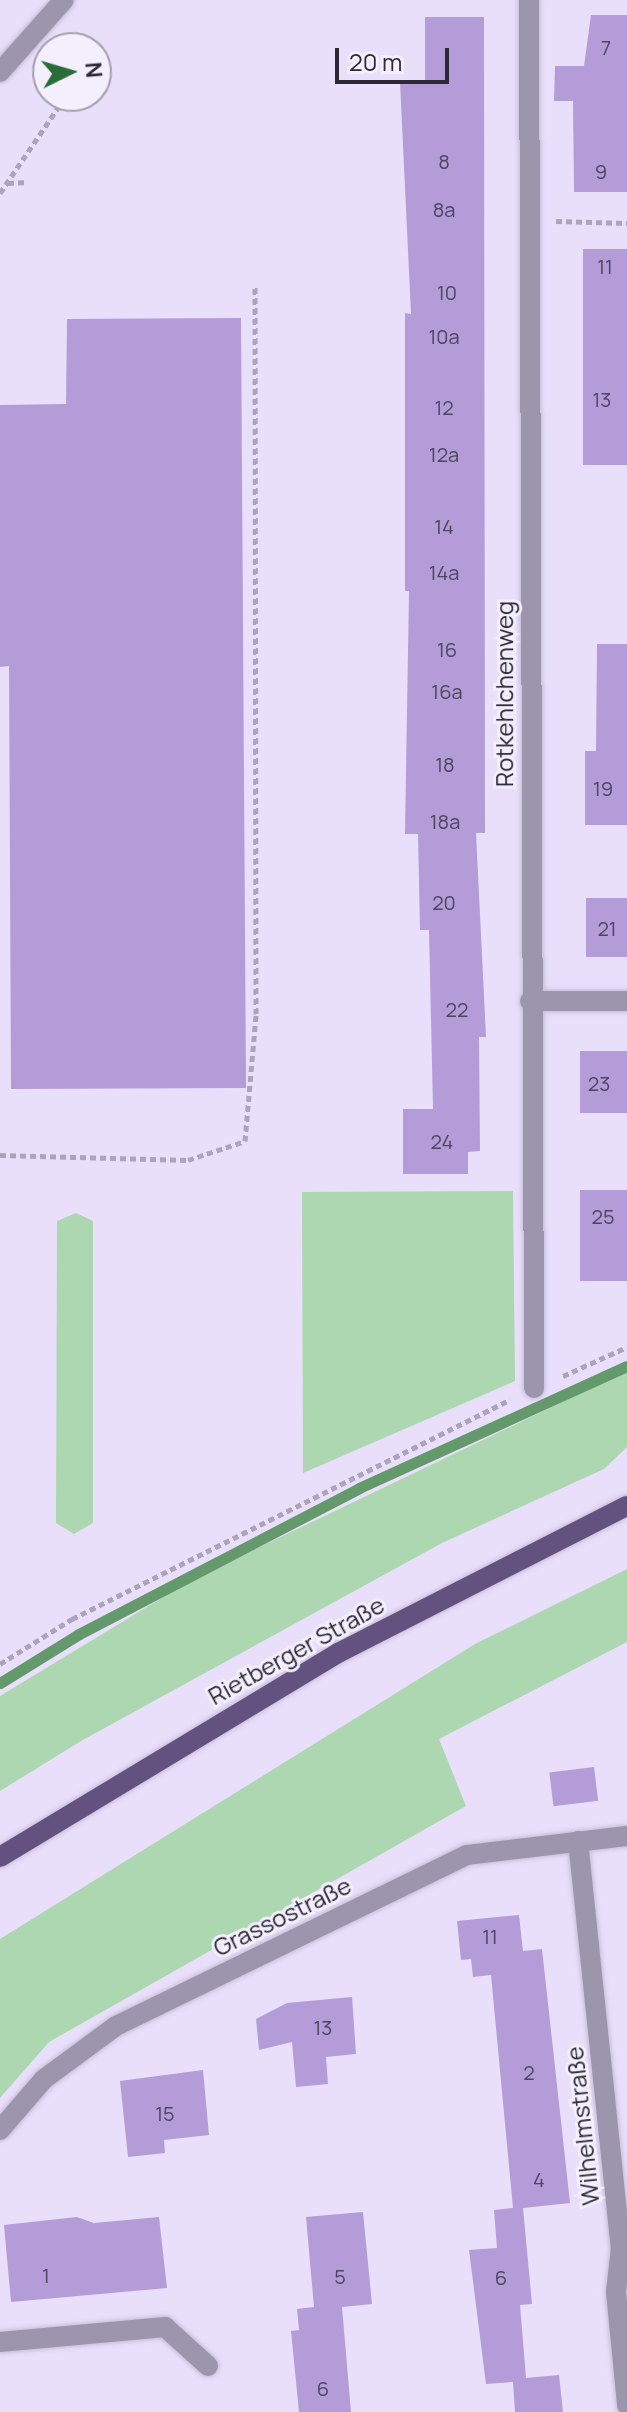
<!DOCTYPE html>
<html>
<head>
<meta charset="utf-8">
<style>
	body { margin:0 }
	#map { position:relative; width:627px; height:2412px; overflow:hidden; background:#e9dffb; font-family:Manrope,sans-serif }
	div>[style] { position:absolute }
	.green>* { inset:0; background:#acd7b1 }
	.stream>* { height:11px; margin:-5.5px; padding:0 5.5px; transform-origin:5.5px; border-radius:5.5px; background:#63996b }
	.building>* { inset:0; background:#b39cd8; transform-origin:0 0 }
	.path>* { height:5px; margin-top:-2.5px; transform-origin:0; background:repeating-linear-gradient(90deg,#aca4bb 0 6px,transparent 0 10px) }
	.roads { filter:drop-shadow(0 0 2px #c7bed7) drop-shadow(0 0 2px #c7bed7) }
	.minor>* { height:20px; margin:-10px; padding:0 10px; transform-origin:10px; border-radius:10px; background:#9d94ae }
	.major>* { height:20px; margin:-10px; padding:0 10px; transform-origin:10px; border-radius:10px; background:#63517f }
	span { translate:-50% -50%; white-space:nowrap; text-align:center; line-height:1.15; -webkit-text-stroke:6px #f4effd; paint-order:stroke }
	.number-label { font-size:20px; color:#4e455e }
	.number-label span { -webkit-text-stroke-width:0 }
	.street-label { font-size:24px; color:#2d2835 }
	.north { position:absolute; left:32px; top:32px; width:80px; height:80px; box-sizing:border-box; background:#f4effd; border:2px solid #a49fad; border-radius:50%; rotate:85deg; font-size:22px; font-weight:700; line-height:32px; text-align:center; color:#2d2835 }
	.north::after { content:''; display:block; margin:auto; width:28px; height:36px; background:#286c38; clip-path:polygon(50% 0,100% 100%,50% 72%,0 100%) }
	.scale { position:absolute; left:335px; top:48px; width:114px; height:36px; box-sizing:border-box; border:4px solid #2d2835; border-top:0; padding-left:10px; font-size:24px; line-height:28px; white-space:nowrap; color:#2d2835; -webkit-text-stroke:6px #f4effd; paint-order:stroke }
</style>
</head>
<body>
<div id="map">
	<div class="green">
		<i style="clip-path:polygon(513px 1191px,515px 1381px,303px 1473px,302px 1192px)"></i>
		<i style="clip-path:polygon(76px 1213px,93px 1221px,93px 1523px,74px 1534px,56px 1523px,57px 1221px)"></i>
		<i style="clip-path:polygon(627px 1371px,627px 1447px,604px 1469px,442px 1543px,81px 1741px,0 1791px,0 1696px,193px 1579px)"></i>
		<i style="clip-path:polygon(627px 1569px,627px 1642px,439px 1739px,466px 1806px,49px 2042px,0 2098px,0 1939px,475px 1644px)"></i>
	</div>
	<div class="stream">
		<i style="left:0;top:1683px;width:93px;rotate:-31.8deg"></i>
		<i style="left:79px;top:1634px;width:316px;rotate:-27.5deg"></i>
		<i style="left:359px;top:1488px;width:294px;rotate:-24.5deg"></i>
	</div>
	<div class="building">
		<i style="clip-path:polygon(591px 15px,627px 15px,627px 192px,574px 192px,573px 101px,554px 101px,555px 66px,584px 66px)"></i>
		<i style="clip-path:polygon(425px 17px,484px 17px,485px 833px,476px 833px,486px 1037px,479px 1037px,480px 1151px,468px 1152px,468px 1174px,403px 1174px,403px 1109px,433px 1109px,429px 930px,420px 930px,418px 834px,405px 834px,409px 591px,405px 591px,405px 313px,411px 314px,400px 82px,425px 82px)"></i>
		<i style="left:583px;top:249px;width:44px;height:216px"></i>
		<i style="clip-path:polygon(241px 318px,246px 1088px,11px 1089px,9px 666px,0 667px,0 405px,66px 404px,67px 319px)"></i>
		<i style="clip-path:polygon(597px 644px,627px 644px,627px 825px,585px 825px,585px 751px,596px 751px)"></i>
		<i style="left:627px;top:898px;width:59px;height:41px;rotate:90deg"></i>
		<i style="left:627px;top:1051px;width:62px;height:47px;rotate:90deg"></i>
		<i style="left:580px;top:1190px;width:47px;height:91px"></i>
		<i style="left:594px;top:1767px;width:34px;height:45px;rotate:83deg"></i>
		<i style="clip-path:polygon(519px 1915px,523px 1951px,542px 1949px,570px 2203px,523px 2208px,532px 2304px,520px 2305px,526px 2378px,559px 2375px,563px 2412px,515px 2412px,513px 2382px,486px 2384px,469px 2250px,497px 2248px,494px 2210px,513px 2208px,491px 1975px,473px 1977px,471px 1959px,461px 1960px,457px 1921px)"></i>
		<i style="clip-path:polygon(352px 1997px,356px 2054px,326px 2057px,328px 2084px,296px 2087px,292px 2042px,259px 2050px,256px 2019px,287px 2003px)"></i>
		<i style="clip-path:polygon(203px 2070px,209px 2135px,164px 2140px,165px 2153px,128px 2157px,120px 2081px)"></i>
		<i style="clip-path:polygon(363px 2212px,372px 2304px,342px 2307px,351px 2412px,299px 2412px,291px 2331px,299px 2330px,297px 2309px,314px 2307px,306px 2217px)"></i>
		<i style="clip-path:polygon(77px 2217px,94px 2223px,159px 2217px,167px 2288px,11px 2302px,4px 2225px)"></i>
	</div>
	<div class="path">
		<i style="left:96px;top:88px;width:5px"></i>
		<i style="left:8px;top:183px;width:20px;rotate:-3deg"></i>
		<i style="left:0;top:193px;width:117px;rotate:-55.8deg"></i>
		<i style="left:556px;top:221px;width:71px;rotate:1.6deg"></i>
		<i style="left:0;top:1155px;width:188px;rotate:1.5deg"></i>
		<i style="left:188px;top:1160px;width:60px;rotate:-18.4deg"></i>
		<i style="left:245px;top:1141px;width:127px;rotate:-85deg"></i>
		<i style="left:256px;top:1014px;width:729px;rotate:-90.08deg"></i>
		<i style="left:563px;top:1376px;width:70px;rotate:-24.4deg"></i>
		<i style="left:0;top:1664px;width:85px;rotate:-32deg"></i>
		<i style="left:72px;top:1619px;width:490px;rotate:-26.6deg"></i>
	</div>
	<div class="roads">
		<div class="minor">
			<i style="left:529px;top:0;width:1388px;rotate:89.79deg"></i>
			<i style="left:0;top:72px;width:96px;rotate:-48.4deg"></i>
			<i style="left:530px;top:1001px;width:97px"></i>
			<i style="left:578px;top:1841px;width:409px;rotate:84deg"></i>
			<i style="left:621px;top:2248px;width:44px;rotate:96.5deg"></i>
			<i style="left:616px;top:2292px;width:114px;rotate:84.4deg"></i>
			<i style="left:0;top:2130px;width:67px;rotate:-49.2deg"></i>
			<i style="left:44px;top:2079px;width:89px;rotate:-36.4deg"></i>
			<i style="left:116px;top:2026px;width:390px;rotate:-26deg"></i>
			<i style="left:467px;top:1855px;width:161px;rotate:-6.8deg"></i>
			<i style="left:0;top:2342px;width:166px;rotate:-5.2deg"></i>
			<i style="left:165px;top:2327px;width:58px;rotate:42.2deg"></i>
		</div>
		<div class="major">
			<i style="left:0;top:1857px;width:395px;rotate:-31.1deg"></i>
			<i style="left:338px;top:1653px;width:324px;rotate:-27deg"></i>
		</div>
	</div>
	<div class="number-label">
		<span style="left:606px;top:47px">7</span>
		<span style="left:444px;top:161px">8</span>
		<span style="left:601px;top:171px">9</span>
		<span style="left:444px;top:209px">8a</span>
		<span style="left:605px;top:266px">11</span>
		<span style="left:447px;top:292px">10</span>
		<span style="left:444px;top:336px">10a</span>
		<span style="left:602px;top:399px">13</span>
		<span style="left:444px;top:407px">12</span>
		<span style="left:444px;top:454px">12a</span>
		<span style="left:444px;top:526px">14</span>
		<span style="left:444px;top:572px">14a</span>
		<span style="left:447px;top:649px">16</span>
		<span style="left:447px;top:691px">16a</span>
		<span style="left:445px;top:764px">18</span>
		<span style="left:603px;top:788px">19</span>
		<span style="left:445px;top:821px">18a</span>
		<span style="left:444px;top:902px">20</span>
		<span style="left:607px;top:928px">21</span>
		<span style="left:457px;top:1009px">22</span>
		<span style="left:599px;top:1083px">23</span>
		<span style="left:442px;top:1141px">24</span>
		<span style="left:603px;top:1216px">25</span>
		<span style="left:490px;top:1936px">11</span>
		<span style="left:323px;top:2027px">13</span>
		<span style="left:529px;top:2072px">2</span>
		<span style="left:165px;top:2113px">15</span>
		<span style="left:539px;top:2179px">4</span>
		<span style="left:46px;top:2275px">1</span>
		<span style="left:340px;top:2276px">5</span>
		<span style="left:501px;top:2277px">6</span>
		<span style="left:323px;top:2388px">6</span>
	</div>
	<div class="street-label">
		<span style="left:504px;top:694px;rotate:-90deg">Rotkehlchenweg</span>
		<span style="left:296px;top:1650px;rotate:-29deg">Rietberger Straße</span>
		<span style="left:282px;top:1916px;rotate:-26deg">Grassostraße</span>
		<span style="left:582px;top:2126px;rotate:-96deg">Wilhelmstraße</span>
	</div>
	<div class="north">N</div>
	<div class="scale">20 m</div>
</div>
</body>
</html>
